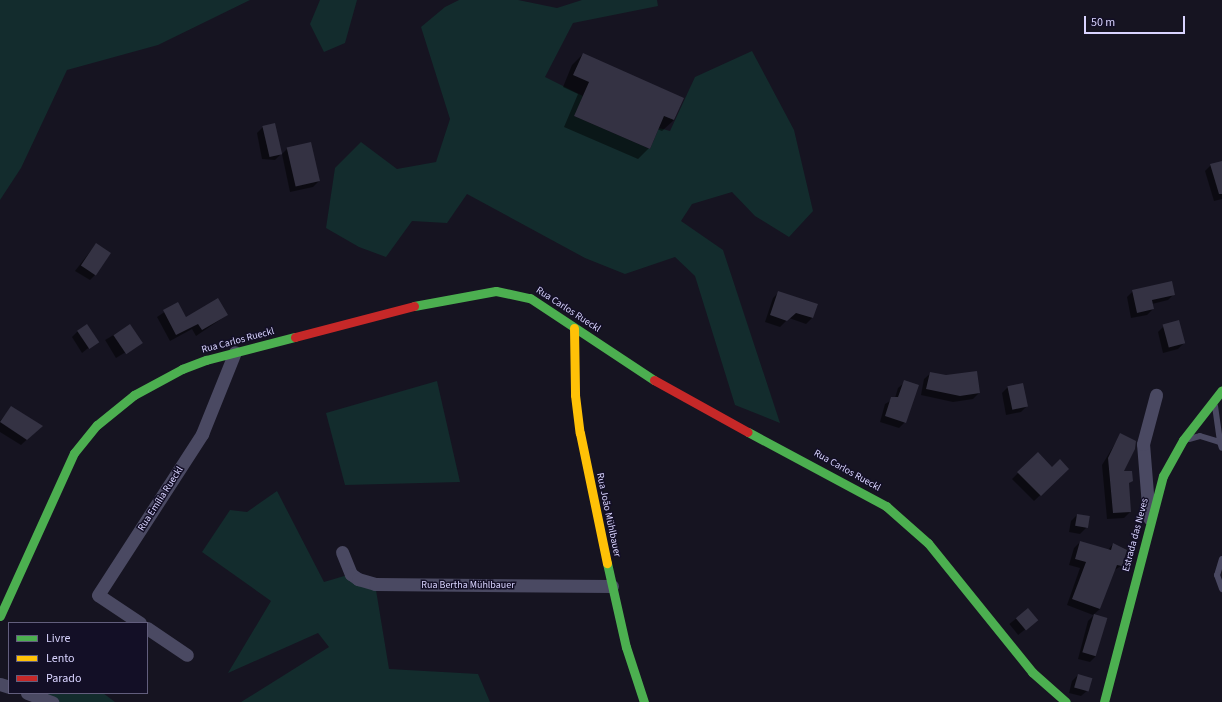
<!DOCTYPE html>
<html>
<head>
<meta charset="utf-8">
<style>
	body { margin:0 }
	#map { position:relative; width:1222px; height:702px; overflow:hidden; background:#161421; font-family:"Source Sans 3",sans-serif }
	div>[style] { position:absolute }
	.green>* { inset:0; background:#132c2d }
	.shadow>* { inset:0; background:#0007; transform-origin:0 0 }
	.building>* { inset:0; background:#343243; transform-origin:0 0 }
	.lane>* { height:6px; margin:-3px; padding:0 3px; transform-origin:3px; border-radius:3px; background:#4a4962 }
	.street>* { height:13px; margin:-6.5px; padding:0 6.5px; transform-origin:6.5px; border-radius:6.5px; background:#4a4962 }
	.fast>* { height:9px; margin:-4.5px; padding:0 4.5px; transform-origin:4.5px; border-radius:4.5px; background:#4caf50 }
	.slow>* { height:9px; margin:-4.5px; padding:0 4.5px; transform-origin:4.5px; border-radius:4.5px; background:#ffc107 }
	.jam>* { height:9px; margin:-4.5px; padding:0 4.5px; transform-origin:4.5px; border-radius:4.5px; background:#c62828 }
	span { translate:-50% -50%; white-space:nowrap; text-align:center; line-height:1.15; -webkit-text-stroke:3px #130f26; paint-order:stroke }
	.street-label { font-size:10px; color:#d9d4ff }
	.legend { position:absolute; left:8px; top:622px; width:140px; height:72px; box-sizing:border-box; background:#130f26; border:1px solid #625e7d; margin:0; padding:5px 7px; list-style:none; font-size:12px; color:#d9d4ff }
	.legend li { display:flex; align-items:center; gap:8px; height:20px }
	.legend b { width:20px; border:1px solid #625e7d }
	.scale { position:absolute; left:1084px; top:16px; width:101px; height:18px; box-sizing:border-box; border:2px solid #d9d4ff; border-top:0; padding-left:5px; font-size:12px; line-height:14px; white-space:nowrap; color:#d9d4ff; -webkit-text-stroke:3px #130f26; paint-order:stroke }
</style>
</head>
<body>
<div id="map">
	<div class="green">
		<i style="clip-path:polygon(0 0,250px 0,158px 45px,67px 70px,21px 168px,0 200px)"></i>
		<i style="clip-path:polygon(320px 0,357px 0,345px 43px,324px 52px,310px 24px)"></i>
		<i style="clip-path:polygon(459px 0,518px 0,557px 8px,582px 0,657px 0,658px 6px,573px 23px,545px 77px,583px 96px,574px 116px,650px 149px,659px 128px,670px 131px,695px 77px,752px 51px,794px 130px,813px 211px,789px 237px,755px 216px,732px 192px,692px 204px,681px 221px,723px 250px,780px 423px,735px 405px,695px 276px,675px 257px,625px 274px,585px 258px,467px 194px,447px 223px,412px 221px,386px 257px,359px 247px,326px 228px,335px 168px,361px 142px,397px 169px,436px 162px,450px 119px,421px 27px,445px 7px)"></i>
		<i style="clip-path:polygon(437px 381px,460px 482px,345px 485px,326px 413px)"></i>
		<i style="clip-path:polygon(277px 491px,324px 582px,351px 574px,375px 584px,389px 669px,478px 674px,490px 702px,241px 702px,329px 647px,318px 633px,228px 673px,271px 601px,202px 552px,230px 510px,247px 512px)"></i>
		<i style="clip-path:polygon(27px 693px,103px 693px,115px 702px,52px 702px)"></i>
	</div>
	<div class="shadow">
		<i style="clip-path:polygon(583px 54px,683px 99px,674px 120px,662px 131px,657px 129px,649px 148px,638px 159px,564px 127px,578px 94px,563px 87px,572px 65px)"></i>
		<i style="clip-path:polygon(263px 127px,281px 154px,275px 160px,262px 159px,257px 133px)"></i>
		<i style="clip-path:polygon(288px 148px,319px 181px,313px 187px,290px 192px,282px 154px)"></i>
		<i style="clip-path:polygon(1222px 162px,1222px 199px,1214px 201px,1205px 171px,1211px 165px)"></i>
		<i style="clip-path:polygon(96px 244px,96px 274px,90px 280px,75px 271px)"></i>
		<i style="clip-path:polygon(1133px 291px,1174px 294px,1168px 300px,1152px 304px,1153px 309px,1147px 315px,1131px 318px,1127px 297px)"></i>
		<i style="clip-path:polygon(779px 292px,817px 304px,812px 318px,806px 324px,789px 318px,780px 327px,765px 322px,773px 298px)"></i>
		<i style="clip-path:polygon(178px 303px,186px 318px,227px 315px,196px 336px,192px 329px,170px 341px,157px 317px)"></i>
		<i style="left:130px;top:325px;width:21px;height:29px;rotate:59deg"></i>
		<i style="clip-path:polygon(1164px 326px,1184px 343px,1178px 349px,1163px 353px,1158px 332px)"></i>
		<i style="clip-path:polygon(78px 331px,97px 341px,82px 353px,72px 337px)"></i>
		<i style="clip-path:polygon(931px 373px,979px 393px,973px 399px,953px 402px,921px 395px,924px 379px)"></i>
		<i style="clip-path:polygon(905px 382px,905px 422px,899px 428px,880px 422px,885px 404px,895px 398px,898px 388px)"></i>
		<i style="clip-path:polygon(1008px 387px,1027px 406px,1021px 412px,1006px 415px,1002px 393px)"></i>
		<i style="clip-path:polygon(11px 408px,35px 432px,21px 445px,0 432px,0 421px)"></i>
		<i style="clip-path:polygon(1121px 434px,1122px 473px,1132px 480px,1128px 484px,1130px 512px,1124px 518px,1107px 519px,1102px 465px)"></i>
		<i style="clip-path:polygon(1038px 453px,1052px 468px,1068px 469px,1034px 501px,1012px 479px)"></i>
		<i style="clip-path:polygon(1077px 515px,1088px 517px,1086px 528px,1080px 534px,1069px 532px,1071px 521px)"></i>
		<i style="clip-path:polygon(1080px 542px,1108px 550px,1113px 544px,1125px 551px,1121px 566px,1113px 571px,1100px 609px,1093px 615px,1067px 605px,1080px 568px,1069px 565px,1074px 548px)"></i>
		<i style="left:1028px;top:609px;width:14px;height:24px;rotate:51deg"></i>
		<i style="clip-path:polygon(1094px 615px,1096px 656px,1090px 662px,1078px 659px,1088px 621px)"></i>
		<i style="clip-path:polygon(1078px 675px,1088px 690px,1081px 696px,1069px 693px,1072px 681px)"></i>
	</div>
	<div class="building">
		<i style="clip-path:polygon(583px 53px,684px 98px,674px 120px,664px 116px,650px 149px,574px 116px,589px 82px,573px 75px)"></i>
		<i style="left:275px;top:123px;width:32px;height:13px;rotate:77deg"></i>
		<i style="left:311px;top:142px;width:40px;height:25px;rotate:77deg"></i>
		<i style="clip-path:polygon(1222px 161px,1222px 194px,1219px 194px,1210px 164px)"></i>
		<i style="left:96px;top:243px;width:18px;height:27px;rotate:34deg"></i>
		<i style="clip-path:polygon(1172px 281px,1175px 295px,1152px 300px,1154px 309px,1137px 313px,1132px 290px)"></i>
		<i style="clip-path:polygon(778px 291px,818px 304px,813px 318px,796px 313px,787px 321px,770px 315px)"></i>
		<i style="clip-path:polygon(218px 298px,228px 315px,202px 330px,198px 324px,176px 335px,163px 310px,178px 302px,186px 317px)"></i>
		<i style="left:1179px;top:320px;width:24px;height:17px;rotate:75deg"></i>
		<i style="left:87px;top:324px;width:22px;height:12px;rotate:56deg"></i>
		<i style="left:130px;top:324px;width:23px;height:20px;rotate:56deg"></i>
		<i style="clip-path:polygon(977px 371px,980px 393px,960px 396px,926px 389px,930px 372px,946px 375px)"></i>
		<i style="clip-path:polygon(904px 380px,919px 385px,906px 423px,885px 416px,891px 397px,898px 397px)"></i>
		<i style="left:1023px;top:383px;width:24px;height:16px;rotate:78deg"></i>
		<i style="clip-path:polygon(11px 406px,43px 426px,27px 440px,0 422px)"></i>
		<i style="clip-path:polygon(1120px 433px,1136px 441px,1135px 449px,1124px 471px,1132px 471px,1133px 481px,1129px 483px,1131px 512px,1113px 513px,1108px 458px)"></i>
		<i style="clip-path:polygon(1038px 452px,1052px 467px,1060px 459px,1069px 469px,1041px 496px,1017px 472px)"></i>
		<i style="left:1077px;top:514px;width:13px;height:12px;rotate:9deg"></i>
		<i style="clip-path:polygon(1080px 541px,1111px 550px,1113px 543px,1127px 550px,1122px 566px,1117px 565px,1100px 609px,1072px 599px,1086px 562px,1075px 559px)"></i>
		<i style="left:1028px;top:608px;width:16px;height:16px;rotate:50deg"></i>
		<i style="left:1094px;top:614px;width:14px;height:40px;rotate:17deg"></i>
		<i style="left:1078px;top:674px;width:15px;height:14px;rotate:16deg"></i>
	</div>
	<div class="lane">
		<i style="left:1215px;top:406px;width:36px;rotate:82deg"></i>
		<i style="left:1189px;top:439px;width:11px;rotate:-15deg"></i>
		<i style="left:1200px;top:436px;width:21px;rotate:17deg"></i>
		<i style="left:1220px;top:442px;width:6px;rotate:72deg"></i>
		<i style="left:1222px;top:559px;width:17px;rotate:107deg"></i>
		<i style="left:1217px;top:575px;width:15px;rotate:70deg"></i>
	</div>
	<div class="street">
		<i style="left:1149px;top:518px;width:74px;rotate:-94.6deg"></i>
		<i style="left:1143px;top:444px;width:51px;rotate:-75.1deg"></i>
		<i style="left:342px;top:552px;width:24px;rotate:68deg"></i>
		<i style="left:351px;top:574px;width:9px;rotate:36deg"></i>
		<i style="left:358px;top:579px;width:18px;rotate:16deg"></i>
		<i style="left:375px;top:584px;width:237px;rotate:0.5deg"></i>
		<i style="left:140px;top:623px;width:50px;rotate:-146.3deg"></i>
		<i style="left:98px;top:595px;width:192px;rotate:-57.1deg"></i>
		<i style="left:202px;top:434px;width:88px;rotate:-68.1deg"></i>
		<i style="left:147px;top:628px;width:48px;rotate:34deg"></i>
		<i style="left:0;top:684px;width:9px;rotate:18deg"></i>
		<i style="left:27px;top:693px;width:27px;rotate:20deg"></i>
	</div>
	<div class="fast">
		<i style="left:414px;top:306px;width:83px;rotate:-10.4deg"></i>
		<i style="left:496px;top:291px;width:35px;rotate:12deg"></i>
		<i style="left:530px;top:298px;width:149px;rotate:33.5deg"></i>
		<i style="left:748px;top:432px;width:157px;rotate:28.2deg"></i>
		<i style="left:886px;top:506px;width:56px;rotate:41.4deg"></i>
		<i style="left:928px;top:543px;width:166px;rotate:51.1deg"></i>
		<i style="left:1032px;top:672px;width:45px;rotate:41.4deg"></i>
		<i style="left:607px;top:563px;width:86px;rotate:77.3deg"></i>
		<i style="left:626px;top:647px;width:58px;rotate:71.9deg"></i>
		<i style="left:0;top:616px;width:179px;rotate:-65.6deg"></i>
		<i style="left:74px;top:453px;width:36px;rotate:-51deg"></i>
		<i style="left:97px;top:425px;width:48px;rotate:-39deg"></i>
		<i style="left:134px;top:395px;width:55px;rotate:-28.4deg"></i>
		<i style="left:182px;top:369px;width:26px;rotate:-21deg"></i>
		<i style="left:206px;top:360px;width:92px;rotate:-14.5deg"></i>
		<i style="left:1104px;top:702px;width:234px;rotate:-75.4deg"></i>
		<i style="left:1163px;top:476px;width:41px;rotate:-60.9deg"></i>
		<i style="left:1183px;top:440px;width:63px;rotate:-52deg"></i>
	</div>
	<div class="slow">
		<i style="left:574px;top:328px;width:67px;rotate:89.1deg"></i>
		<i style="left:575px;top:395px;width:38px;rotate:83deg"></i>
		<i style="left:580px;top:433px;width:133px;rotate:78.3deg"></i>
	</div>
	<div class="jam">
		<i style="left:295px;top:337px;width:123px;rotate:-14.6deg"></i>
		<i style="left:654px;top:380px;width:107px;rotate:29deg"></i>
	</div>
	<div class="street-label">
		<span style="left:568px;top:310px;rotate:33deg">Rua Carlos Rueckl</span>
		<span style="left:238px;top:341px;rotate:-15deg">Rua Carlos Rueckl</span>
		<span style="left:847px;top:471px;rotate:29deg">Rua Carlos Rueckl</span>
		<span style="left:161px;top:499px;rotate:-57deg">Rua Emília Rueckl</span>
		<span style="left:608px;top:515px;rotate:78deg">Rua João Mühlbauer</span>
		<span style="left:1136px;top:535px;rotate:-75deg">Estrada das Neves</span>
		<span style="left:468px;top:586px">Rua Bertha Mühlbauer</span>
	</div>
	<ul class="legend">
	<li><b style="height:5px;background:#4caf50"></b>Livre</li>
	<li><b style="height:5px;background:#ffc107"></b>Lento</li>
	<li><b style="height:5px;background:#c62828"></b>Parado</li>
	</ul>
	<div class="scale">50 m</div>
</div>
</body>
</html>
